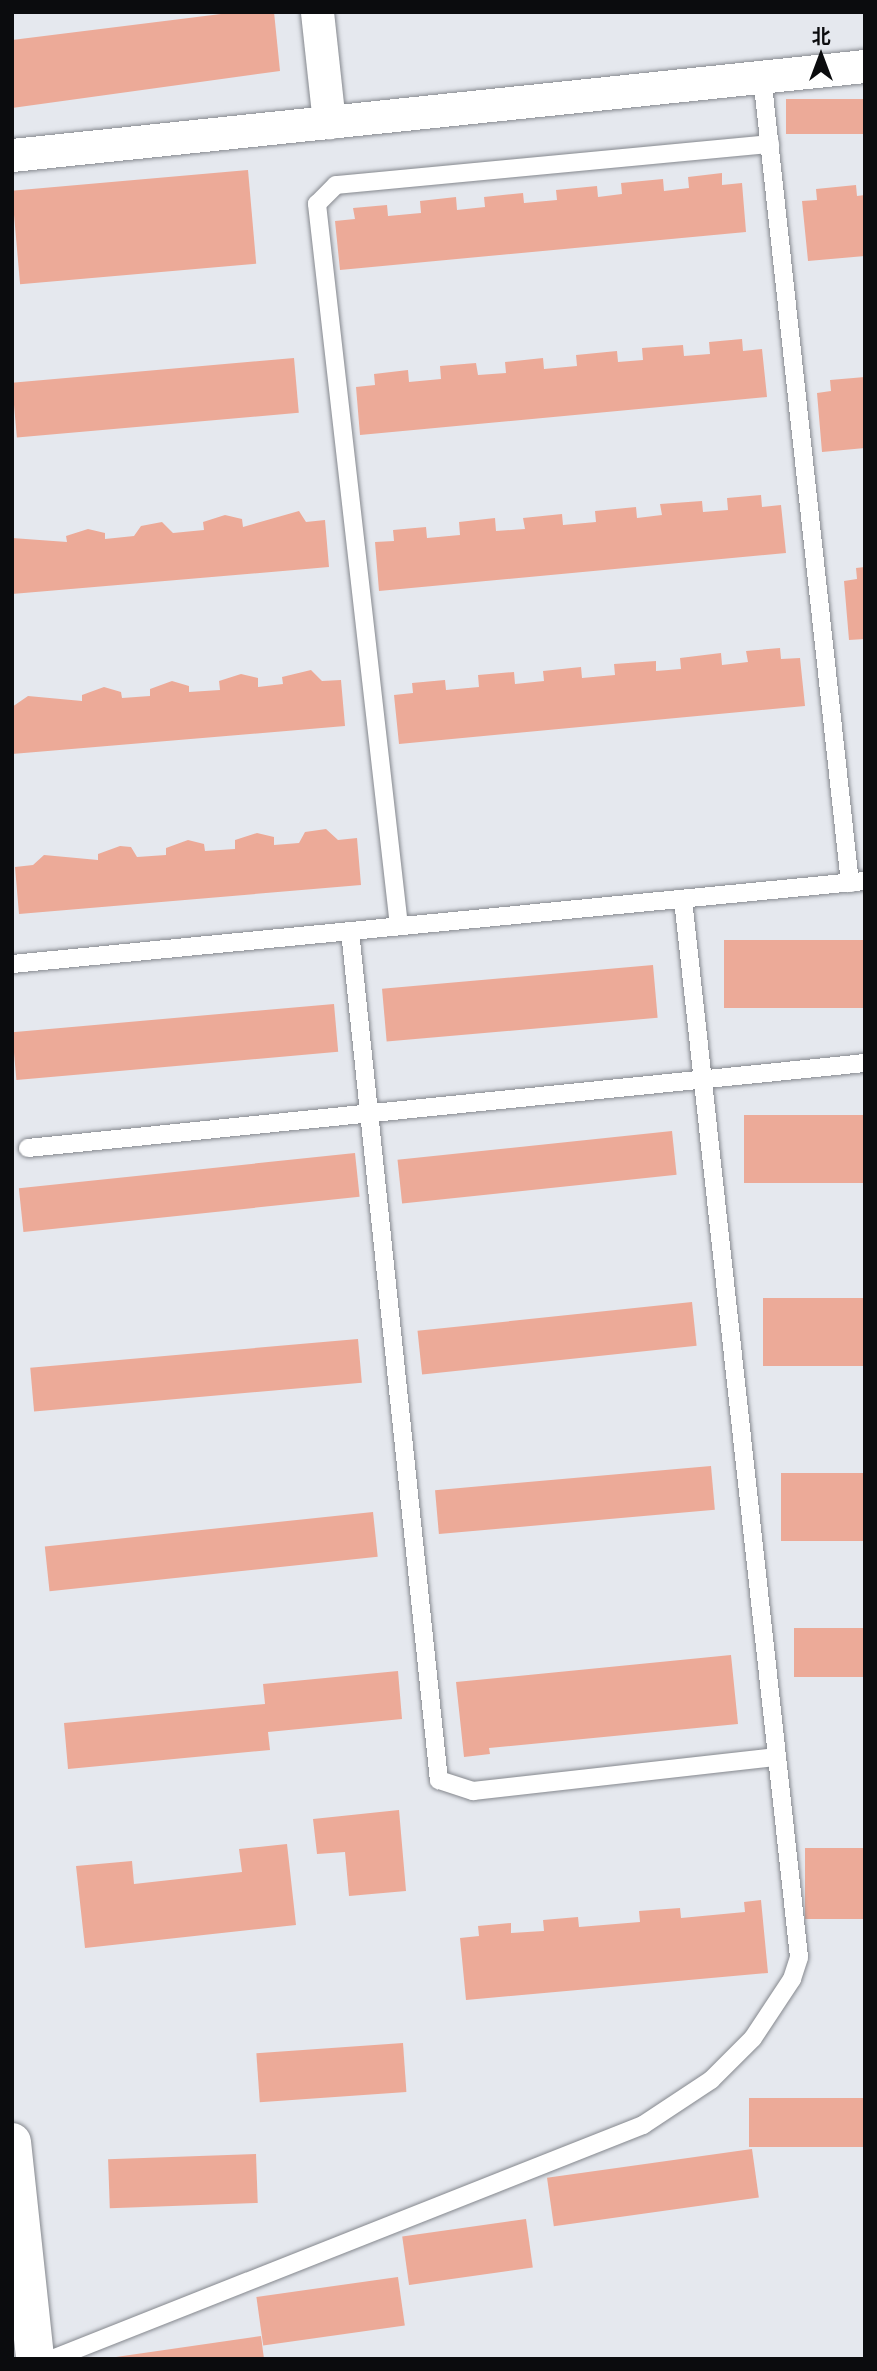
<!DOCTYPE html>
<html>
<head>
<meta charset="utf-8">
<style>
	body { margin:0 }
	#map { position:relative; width:877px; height:2371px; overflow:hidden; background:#e5e8ee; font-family:Literata,"Noto Sans SC",serif }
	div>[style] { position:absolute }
	.building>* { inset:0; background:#ecaa98; transform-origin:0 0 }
	.roads { filter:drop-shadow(0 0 2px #85888e) drop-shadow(0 0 2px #85888e) }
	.service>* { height:18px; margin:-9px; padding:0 9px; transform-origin:9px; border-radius:9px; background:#fff }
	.minor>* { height:33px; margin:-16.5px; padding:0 16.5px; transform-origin:16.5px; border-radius:16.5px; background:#fff }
	.tertiary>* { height:38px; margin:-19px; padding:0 19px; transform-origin:19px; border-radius:19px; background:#fff }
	span { translate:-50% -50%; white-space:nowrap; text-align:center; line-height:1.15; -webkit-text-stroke:5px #e5e8ee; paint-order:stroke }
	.frame { position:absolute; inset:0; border:14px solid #0b0c0e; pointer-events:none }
	.north { position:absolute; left:786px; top:21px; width:70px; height:70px; -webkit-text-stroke:5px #e5e8ee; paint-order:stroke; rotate:0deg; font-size:19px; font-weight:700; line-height:28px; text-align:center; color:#0b0c0e }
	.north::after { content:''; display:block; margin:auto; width:24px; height:32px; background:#0b0c0e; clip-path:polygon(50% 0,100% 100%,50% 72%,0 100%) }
</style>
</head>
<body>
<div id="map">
	<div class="building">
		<i style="clip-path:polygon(237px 12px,274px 12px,280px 71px,12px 108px,12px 40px)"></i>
		<i style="left:865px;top:99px;width:35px;height:79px;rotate:90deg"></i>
		<i style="left:248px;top:170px;width:94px;height:237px;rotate:85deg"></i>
		<i style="clip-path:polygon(722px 173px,722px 185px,742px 183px,746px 232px,340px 270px,335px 221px,355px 219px,353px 208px,387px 205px,388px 216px,421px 213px,420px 201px,456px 197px,457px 210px,485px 207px,484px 197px,523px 193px,524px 203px,557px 200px,556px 190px,597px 186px,598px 197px,622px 194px,621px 183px,663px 179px,664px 191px,689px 188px,688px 177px)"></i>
		<i style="clip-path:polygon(856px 185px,857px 196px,865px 195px,865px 256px,808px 261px,802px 201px,817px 200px,816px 189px)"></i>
		<i style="clip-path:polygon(742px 339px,743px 351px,762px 349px,767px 397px,360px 435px,356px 387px,375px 385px,374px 374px,408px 370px,409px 382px,441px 379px,440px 366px,476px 363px,478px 375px,506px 373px,505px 362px,543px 358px,544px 369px,577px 366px,576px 355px,617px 351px,618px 362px,643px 360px,642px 348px,683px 345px,684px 356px,710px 354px,709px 342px)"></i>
		<i style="left:294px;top:358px;width:55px;height:283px;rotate:85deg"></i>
		<i style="clip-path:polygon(865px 377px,865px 448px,822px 452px,817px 393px,831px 391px,830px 380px)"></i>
		<i style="clip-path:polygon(761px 495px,762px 507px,781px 505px,786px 553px,379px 591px,375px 542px,394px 541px,393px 530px,426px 527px,427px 538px,460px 535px,459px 522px,495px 518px,496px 531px,525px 529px,523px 518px,562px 514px,563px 525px,596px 522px,595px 511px,636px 507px,637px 518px,662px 515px,660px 504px,702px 501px,703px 512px,728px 510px,727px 498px)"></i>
		<i style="clip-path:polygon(299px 511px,306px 522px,325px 520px,329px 567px,12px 594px,12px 538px,67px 542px,66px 536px,88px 529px,105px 533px,105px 539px,134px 536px,141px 526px,162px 522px,173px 533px,204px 530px,203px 522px,225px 515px,242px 519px,243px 527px)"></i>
		<i style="clip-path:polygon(865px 567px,865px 639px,849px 640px,844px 581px,857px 579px,856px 568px)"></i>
		<i style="clip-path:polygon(780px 648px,781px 659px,800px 658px,805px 706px,399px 744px,394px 695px,413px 693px,412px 683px,445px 680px,446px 690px,479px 687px,478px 675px,514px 672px,515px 684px,544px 681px,543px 671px,581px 667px,582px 678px,615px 675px,614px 664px,656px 661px,656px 671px,681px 669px,680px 658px,721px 653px,722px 665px,748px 662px,746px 651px)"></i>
		<i style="clip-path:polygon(311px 670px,322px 681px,341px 680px,345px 726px,12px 754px,12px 707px,28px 696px,82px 701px,82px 695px,104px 687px,121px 692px,122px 698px,150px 696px,150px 689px,172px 681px,189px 686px,189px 692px,220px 690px,219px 681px,241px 674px,258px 678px,258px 687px,283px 684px,282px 677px)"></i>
		<i style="clip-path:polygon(326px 829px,338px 840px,357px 838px,361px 885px,19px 914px,15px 867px,33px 865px,44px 855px,98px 860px,98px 854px,120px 846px,131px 847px,137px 857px,166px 855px,166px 848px,188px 840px,204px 844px,205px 851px,235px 849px,235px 840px,257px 833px,274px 837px,274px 845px,299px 843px,305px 832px)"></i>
		<i style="left:865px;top:940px;width:68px;height:141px;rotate:90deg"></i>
		<i style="left:653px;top:965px;width:53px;height:272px;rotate:85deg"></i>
		<i style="left:334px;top:1004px;width:48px;height:323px;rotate:85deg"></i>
		<i style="left:865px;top:1115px;width:68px;height:121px;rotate:90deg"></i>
		<i style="left:672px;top:1131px;width:44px;height:276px;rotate:84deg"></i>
		<i style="left:355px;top:1153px;width:44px;height:338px;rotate:84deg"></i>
		<i style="left:865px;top:1298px;width:68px;height:102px;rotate:90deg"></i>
		<i style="left:692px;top:1302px;width:44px;height:276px;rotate:84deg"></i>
		<i style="left:358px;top:1339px;width:44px;height:329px;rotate:85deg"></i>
		<i style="left:711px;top:1466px;width:44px;height:277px;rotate:85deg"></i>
		<i style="left:865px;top:1473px;width:68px;height:84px;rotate:90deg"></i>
		<i style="left:373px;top:1512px;width:45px;height:330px;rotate:84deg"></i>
		<i style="left:865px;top:1628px;width:49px;height:71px;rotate:90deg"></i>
		<i style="clip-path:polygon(731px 1655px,738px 1724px,489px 1748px,490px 1754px,464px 1757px,456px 1682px)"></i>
		<i style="clip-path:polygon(398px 1671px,402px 1719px,268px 1732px,270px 1750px,68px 1769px,64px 1723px,265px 1704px,263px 1684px)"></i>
		<i style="clip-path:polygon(399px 1810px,406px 1891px,349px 1896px,345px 1852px,317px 1854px,313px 1819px)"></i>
		<i style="clip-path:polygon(287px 1844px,296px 1925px,85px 1948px,76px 1866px,132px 1861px,134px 1884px,242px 1872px,239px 1849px)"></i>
		<i style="left:865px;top:1848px;width:71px;height:60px;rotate:90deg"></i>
		<i style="clip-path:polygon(761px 1900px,768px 1973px,466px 2000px,460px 1938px,479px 1936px,478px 1926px,511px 1923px,511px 1933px,544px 1931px,543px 1920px,578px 1917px,579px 1927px,640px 1922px,639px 1911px,680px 1908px,681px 1918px,745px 1912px,744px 1902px)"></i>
		<i style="left:403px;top:2043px;width:49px;height:147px;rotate:86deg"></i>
		<i style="left:865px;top:2098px;width:49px;height:116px;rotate:90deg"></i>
		<i style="left:752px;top:2149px;width:49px;height:207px;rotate:82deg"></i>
		<i style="left:256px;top:2154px;width:49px;height:148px;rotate:88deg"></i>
		<i style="left:526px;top:2219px;width:49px;height:125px;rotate:82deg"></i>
		<i style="left:398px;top:2277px;width:49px;height:143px;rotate:82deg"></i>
		<i style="clip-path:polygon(261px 2336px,264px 2359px,116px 2359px,116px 2357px)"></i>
	</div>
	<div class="roads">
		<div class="service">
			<i style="left:762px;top:76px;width:812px;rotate:83.78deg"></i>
			<i style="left:399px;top:926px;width:727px;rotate:-96.48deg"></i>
			<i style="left:317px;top:204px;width:27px;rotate:-45deg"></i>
			<i style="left:336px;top:185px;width:436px;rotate:-5.4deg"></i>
			<i style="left:350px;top:931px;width:854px;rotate:84.02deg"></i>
			<i style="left:439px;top:1780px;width:36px;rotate:18deg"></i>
			<i style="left:473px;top:1791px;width:306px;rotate:-6.4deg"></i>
			<i style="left:12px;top:964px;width:857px;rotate:-5.56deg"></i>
			<i style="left:28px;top:1148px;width:841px;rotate:-5.8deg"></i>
			<i style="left:52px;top:2359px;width:636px;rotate:-21.6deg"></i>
			<i style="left:643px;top:2125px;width:82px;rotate:-33.5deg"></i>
			<i style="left:711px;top:2080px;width:59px;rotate:-45deg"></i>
			<i style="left:753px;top:2038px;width:71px;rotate:-56.5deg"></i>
			<i style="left:792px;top:1979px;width:23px;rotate:-72deg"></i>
			<i style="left:799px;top:1957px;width:1064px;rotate:-96.26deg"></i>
		</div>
		<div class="minor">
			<i style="left:317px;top:12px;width:111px;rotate:83.8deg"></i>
			<i style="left:12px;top:155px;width:858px;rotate:-5.96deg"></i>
		</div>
		<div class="tertiary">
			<i style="left:12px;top:2142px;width:218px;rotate:83.9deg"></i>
		</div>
	</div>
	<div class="frame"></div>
	<div class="north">北</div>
</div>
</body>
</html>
